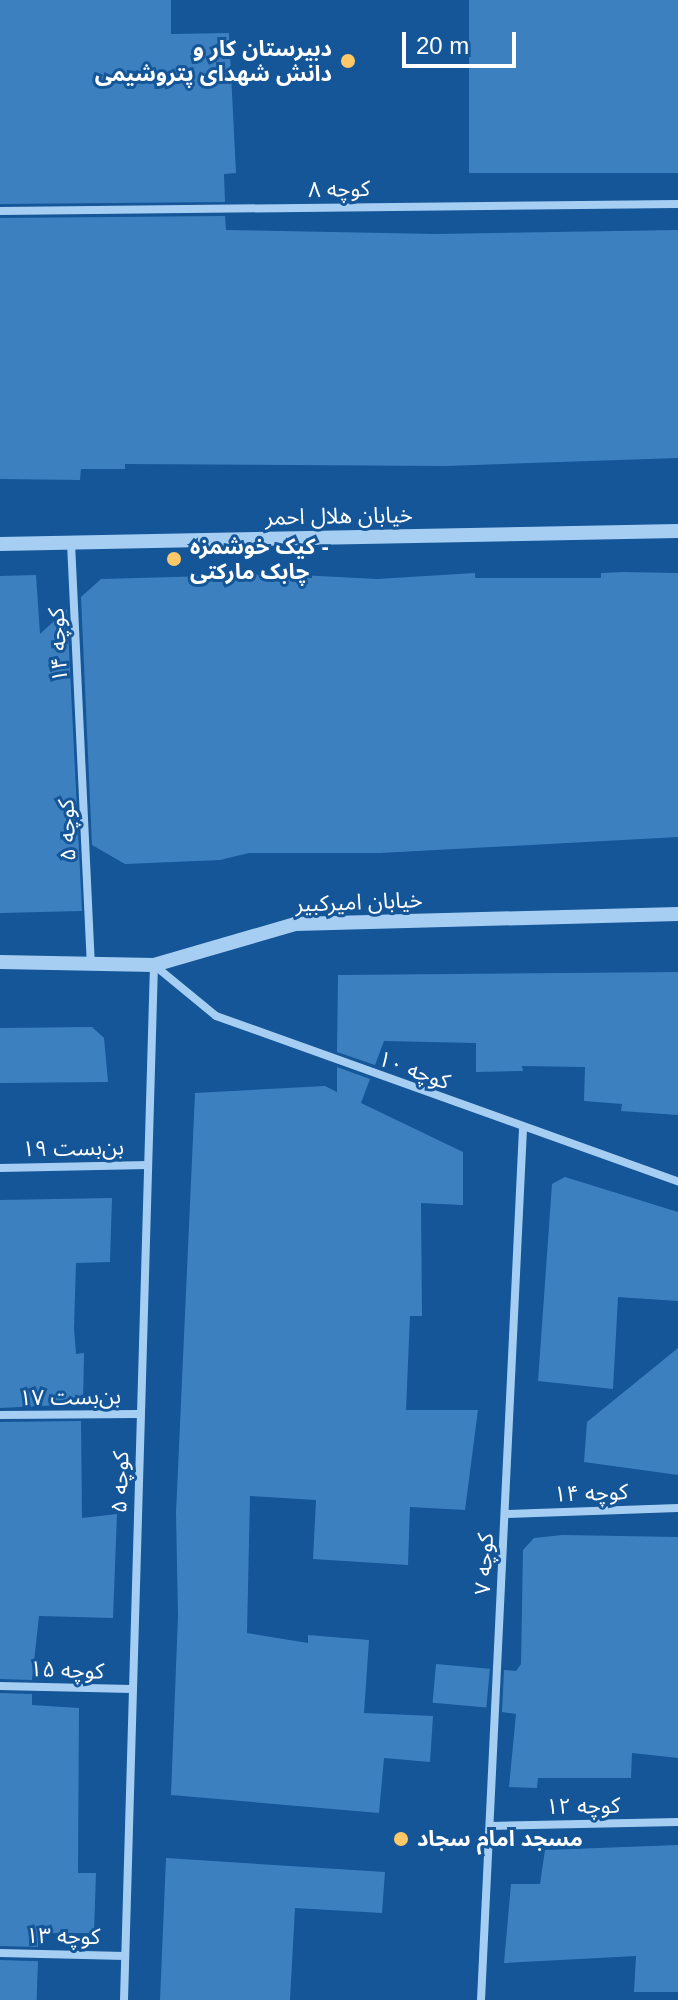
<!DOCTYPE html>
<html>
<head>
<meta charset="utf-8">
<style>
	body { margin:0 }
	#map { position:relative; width:678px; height:2000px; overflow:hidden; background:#145698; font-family:Arial,"Noto Sans Arabic",sans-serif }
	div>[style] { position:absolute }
	.building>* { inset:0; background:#3d80c0; transform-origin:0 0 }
	.minor>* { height:8px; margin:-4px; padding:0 4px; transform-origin:4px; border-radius:4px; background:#a6cef3 }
	.tertiary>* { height:14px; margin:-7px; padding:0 7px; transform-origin:7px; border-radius:7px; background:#a6cef3 }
	.dots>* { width:22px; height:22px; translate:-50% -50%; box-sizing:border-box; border:4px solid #145698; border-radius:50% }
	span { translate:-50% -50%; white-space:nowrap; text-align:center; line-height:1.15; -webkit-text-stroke:6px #145698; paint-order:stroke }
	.poi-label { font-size:22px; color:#fff; font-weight:700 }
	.right { translate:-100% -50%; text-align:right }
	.left { translate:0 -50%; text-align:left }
	.street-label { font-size:22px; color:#fff }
	.scale { position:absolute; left:402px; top:32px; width:114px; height:36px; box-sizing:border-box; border:4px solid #fff; border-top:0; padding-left:10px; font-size:24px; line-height:28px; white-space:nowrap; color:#fff; -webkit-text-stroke:6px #145698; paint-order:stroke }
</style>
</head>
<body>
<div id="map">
	<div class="building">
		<i style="clip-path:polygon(0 0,171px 0,171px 34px,229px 33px,236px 173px,224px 174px,225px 202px,0 204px)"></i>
		<i style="left:469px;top:0;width:209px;height:173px"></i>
		<i style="clip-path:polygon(225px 216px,226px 230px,436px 234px,678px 230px,678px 458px,446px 466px,125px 464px,125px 469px,81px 469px,80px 480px,0 479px,0 218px)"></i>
		<i style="clip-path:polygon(624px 572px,678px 573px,678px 837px,380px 853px,249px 853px,220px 860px,125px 864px,92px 845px,81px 597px,101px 579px,280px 574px,377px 579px,475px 573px,475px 578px,601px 578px,601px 573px)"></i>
		<i style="clip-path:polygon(36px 575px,40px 634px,67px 609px,82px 911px,0 913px,0 576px)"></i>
		<i style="clip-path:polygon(678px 972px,678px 1115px,621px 1111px,622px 1104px,584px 1101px,585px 1067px,522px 1066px,523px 1071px,476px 1072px,476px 1043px,384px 1041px,375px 1065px,337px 1052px,338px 975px)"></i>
		<i style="clip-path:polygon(92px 1027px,104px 1038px,108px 1082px,0 1083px,0 1028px)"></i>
		<i style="clip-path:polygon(337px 1067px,370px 1079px,361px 1103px,463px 1152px,463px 1205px,421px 1203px,422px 1316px,410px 1316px,406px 1410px,478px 1410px,465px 1510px,410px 1507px,408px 1565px,313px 1559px,316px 1500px,250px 1496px,247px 1633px,308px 1643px,308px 1635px,369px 1640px,364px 1713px,433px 1716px,430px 1762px,384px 1758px,379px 1813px,171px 1795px,178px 1616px,176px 1513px,195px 1093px,325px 1086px,337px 1092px)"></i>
		<i style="clip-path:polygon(565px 1177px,678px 1212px,678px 1301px,618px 1297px,613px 1389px,538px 1381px,552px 1184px)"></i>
		<i style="clip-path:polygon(112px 1198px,110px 1262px,76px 1263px,74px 1328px,76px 1354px,84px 1353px,83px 1404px,0 1408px,0 1200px)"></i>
		<i style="clip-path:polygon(678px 1348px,678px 1475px,584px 1462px,587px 1422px)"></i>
		<i style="clip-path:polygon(81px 1421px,82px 1518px,117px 1514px,113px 1618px,39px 1616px,32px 1680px,0 1679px,0 1422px)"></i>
		<i style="clip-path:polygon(562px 1535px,678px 1537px,678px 1758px,632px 1753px,631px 1778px,538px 1778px,537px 1788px,509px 1787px,516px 1714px,502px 1712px,504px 1670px,516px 1671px,521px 1664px,523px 1550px,534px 1538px)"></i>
		<i style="left:436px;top:1664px;width:54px;height:39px;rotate:5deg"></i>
		<i style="clip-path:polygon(0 1693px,32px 1694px,32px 1705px,79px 1708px,78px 1873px,96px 1873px,94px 1933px,38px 1933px,38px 1947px,0 1946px)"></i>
		<i style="clip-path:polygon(678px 1845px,678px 1992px,634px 1992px,636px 1956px,504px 1963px,511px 1884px,540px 1884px,545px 1850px)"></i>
		<i style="clip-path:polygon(166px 1858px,385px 1872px,382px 1913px,295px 1908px,290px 2000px,160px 2000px)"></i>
		<i style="left:0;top:1960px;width:38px;height:40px;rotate:2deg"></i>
	</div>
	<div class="minor">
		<i style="left:0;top:211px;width:678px;rotate:-0.59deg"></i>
		<i style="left:71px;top:543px;width:419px;rotate:87.3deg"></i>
		<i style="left:154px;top:965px;width:80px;rotate:39.4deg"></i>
		<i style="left:216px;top:1016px;width:491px;rotate:19.7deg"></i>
		<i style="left:0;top:1168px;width:148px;rotate:-1.2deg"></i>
		<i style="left:0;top:1415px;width:140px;rotate:-0.4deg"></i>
		<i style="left:505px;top:1514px;width:173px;rotate:-2deg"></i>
		<i style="left:0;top:1686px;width:132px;rotate:1.3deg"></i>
		<i style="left:490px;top:1826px;width:188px;rotate:-1.2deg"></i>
		<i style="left:0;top:1953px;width:125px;rotate:1.4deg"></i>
		<i style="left:124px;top:2000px;width:1035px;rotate:-88.34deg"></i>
		<i style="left:481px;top:2000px;width:872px;rotate:-87.24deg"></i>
	</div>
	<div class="tertiary">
		<i style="left:0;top:544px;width:678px;rotate:-1.1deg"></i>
		<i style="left:0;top:962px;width:154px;rotate:1.1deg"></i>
		<i style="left:154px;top:965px;width:147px;rotate:-16.2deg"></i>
		<i style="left:295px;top:924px;width:383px;rotate:-1.5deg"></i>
	</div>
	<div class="dots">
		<i style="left:348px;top:61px;background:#ffc967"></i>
		<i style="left:174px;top:559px;background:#ffc967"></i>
		<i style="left:401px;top:1839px;background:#ffc967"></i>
	</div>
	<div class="poi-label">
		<span class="right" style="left:332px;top:61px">دبیرستان کار و<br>دانش شهدای پتروشیمی</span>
		<span class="left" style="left:190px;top:559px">کیک خوشمزه -<br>چابک مارکتی</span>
		<span class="left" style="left:417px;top:1839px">مسجد امام سجاد</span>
	</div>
	<div class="street-label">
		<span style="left:339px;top:189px;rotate:-1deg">کوچه ۸</span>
		<span style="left:339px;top:516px;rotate:-1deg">خیابان هلال احمر</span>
		<span style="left:58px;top:645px;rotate:-93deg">کوچه ۱۴</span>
		<span style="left:67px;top:830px;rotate:-92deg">کوچه ۵</span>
		<span style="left:359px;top:902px;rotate:-2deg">خیابان امیرکبیر</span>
		<span style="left:414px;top:1070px;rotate:20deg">کوچه ۱۰</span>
		<span style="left:73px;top:1148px;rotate:-1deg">بن‌بست ۱۹</span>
		<span style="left:70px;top:1397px;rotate:-1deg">بن‌بست ۱۷</span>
		<span style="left:120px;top:1482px;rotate:-88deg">کوچه ۵</span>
		<span style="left:591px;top:1493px;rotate:-2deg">کوچه ۱۴</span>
		<span style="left:484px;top:1564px;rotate:-87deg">کوچه ۷</span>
		<span style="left:67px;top:1670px;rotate:2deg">کوچه ۱۵</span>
		<span style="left:583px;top:1806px;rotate:-1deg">کوچه ۱۲</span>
		<span style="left:63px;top:1936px;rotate:1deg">کوچه ۱۳</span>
	</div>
	<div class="scale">20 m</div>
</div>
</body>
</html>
